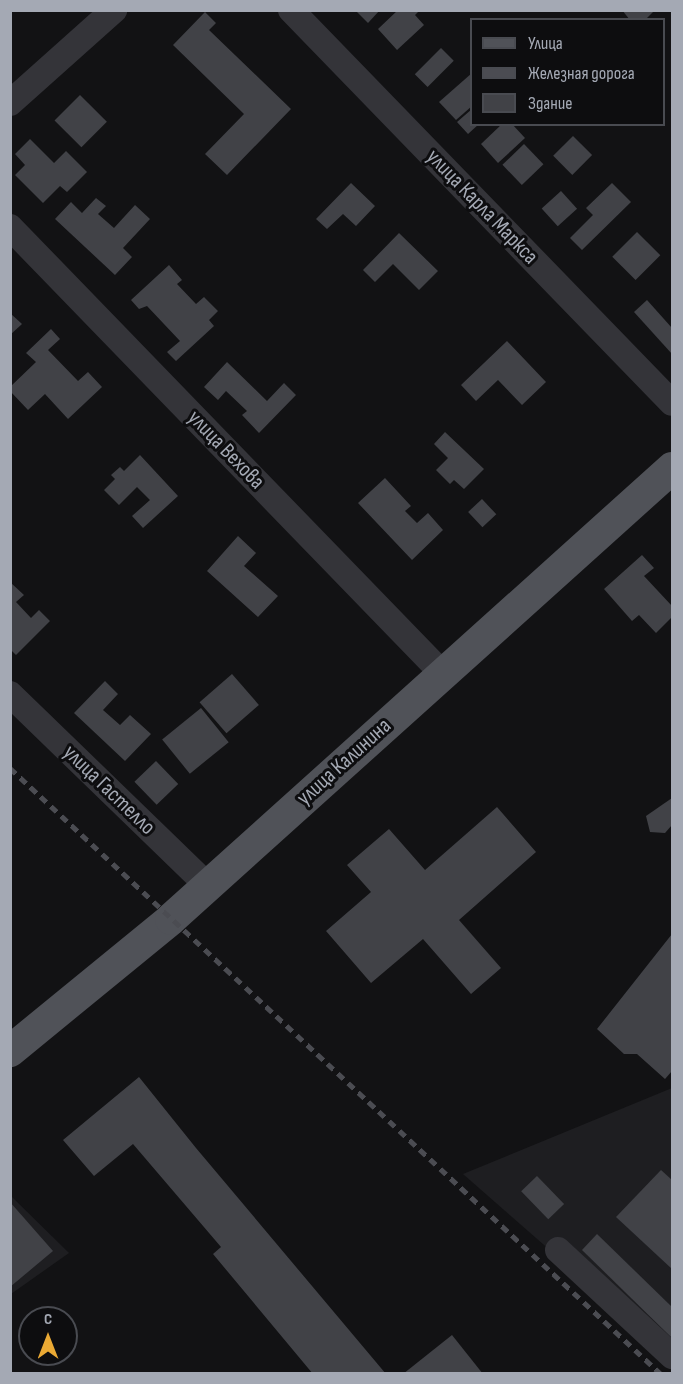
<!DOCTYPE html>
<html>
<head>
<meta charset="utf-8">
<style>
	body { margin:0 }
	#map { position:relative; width:683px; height:1384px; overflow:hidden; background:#121214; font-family:"Sofia Sans Condensed",sans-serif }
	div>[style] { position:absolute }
	.built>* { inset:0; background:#1e1e21 }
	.building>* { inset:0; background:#414247; transform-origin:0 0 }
	.minor>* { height:26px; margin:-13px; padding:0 13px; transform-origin:13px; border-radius:13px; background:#343439 }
	.major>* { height:32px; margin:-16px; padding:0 16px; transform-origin:16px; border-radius:16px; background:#505258 }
	.rail>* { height:4.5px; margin-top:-2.25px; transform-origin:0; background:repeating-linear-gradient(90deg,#4b4c52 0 8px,transparent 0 14px) }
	span { translate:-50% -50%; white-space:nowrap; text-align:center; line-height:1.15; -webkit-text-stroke:6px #0d0d0f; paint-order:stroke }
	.street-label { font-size:22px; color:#a4a9b4 }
	.frame { position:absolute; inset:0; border:12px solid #a4a9b4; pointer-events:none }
	.legend { position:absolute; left:470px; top:18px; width:195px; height:108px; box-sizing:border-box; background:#0d0d0f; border:2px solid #494b51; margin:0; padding:8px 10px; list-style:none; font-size:18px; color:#a4a9b4 }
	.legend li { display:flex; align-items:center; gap:12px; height:30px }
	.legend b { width:30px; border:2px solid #494b51 }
	.north { position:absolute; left:18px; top:1306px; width:60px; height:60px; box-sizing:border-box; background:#0d0d0f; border:2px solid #494b51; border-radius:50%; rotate:0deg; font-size:16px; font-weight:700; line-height:24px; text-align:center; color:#a4a9b4 }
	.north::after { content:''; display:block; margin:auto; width:21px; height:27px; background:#eaa934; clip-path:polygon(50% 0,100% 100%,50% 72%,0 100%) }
</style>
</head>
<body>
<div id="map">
	<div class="built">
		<i style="clip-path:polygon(672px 1088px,672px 1357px,463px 1174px)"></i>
		<i style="clip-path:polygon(10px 1195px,69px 1253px,11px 1294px,10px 1294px)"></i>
	</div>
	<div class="building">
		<i style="clip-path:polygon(355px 10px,380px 10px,368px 23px)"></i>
		<i style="clip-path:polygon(398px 10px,420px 10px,415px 15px,424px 25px,397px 50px,378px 29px)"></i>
		<i style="clip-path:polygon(622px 10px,655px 10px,645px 20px,630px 20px)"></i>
		<i style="clip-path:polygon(205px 12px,216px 23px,209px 30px,291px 109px,227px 175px,205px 154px,244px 114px,173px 45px)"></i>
		<i style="left:441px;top:48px;width:18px;height:37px;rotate:45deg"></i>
		<i style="clip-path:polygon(472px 73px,472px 106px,456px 120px,439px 102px)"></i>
		<i style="left:80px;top:95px;width:38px;height:36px;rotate:45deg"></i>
		<i style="clip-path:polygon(472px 109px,472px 124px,479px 124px,468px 134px,457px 122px)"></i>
		<i style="clip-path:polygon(502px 124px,512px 124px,525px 138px,498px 163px,481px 144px)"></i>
		<i style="left:573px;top:136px;width:27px;height:28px;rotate:45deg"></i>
		<i style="clip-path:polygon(30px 139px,54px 163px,66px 151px,87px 172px,67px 192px,60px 186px,43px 203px,15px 175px,25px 165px,15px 154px)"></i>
		<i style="left:524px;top:144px;width:28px;height:30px;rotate:46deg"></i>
		<i style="clip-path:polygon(351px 183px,375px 206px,356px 226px,343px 214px,327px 229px,316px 219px)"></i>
		<i style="clip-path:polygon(612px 183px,631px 202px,582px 250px,570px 238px,593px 215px,586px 208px)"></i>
		<i style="left:561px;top:191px;width:24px;height:26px;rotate:48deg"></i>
		<i style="clip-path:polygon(96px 198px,106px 206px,98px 214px,114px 228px,135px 205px,150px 219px,123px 248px,132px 257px,115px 275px,55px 219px,71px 202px,82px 213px)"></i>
		<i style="left:637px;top:232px;width:33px;height:35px;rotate:45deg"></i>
		<i style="clip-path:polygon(399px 233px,438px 271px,419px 290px,393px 264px,375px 282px,363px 270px)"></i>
		<i style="clip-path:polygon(169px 265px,182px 280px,177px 284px,196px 304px,204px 297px,218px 311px,209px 320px,214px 326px,176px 361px,167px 352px,180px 341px,147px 306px,139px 309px,131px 300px)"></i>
		<i style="clip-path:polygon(647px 300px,672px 328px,672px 354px,634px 312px)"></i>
		<i style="clip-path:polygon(10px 313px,22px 324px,10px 335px)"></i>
		<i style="clip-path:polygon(51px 329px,60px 339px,48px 350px,78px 381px,88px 372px,102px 387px,68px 419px,45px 394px,28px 410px,10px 391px,10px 387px,36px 362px,26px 353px)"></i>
		<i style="clip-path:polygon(507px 341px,546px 382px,522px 405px,498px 380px,476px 401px,461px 385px)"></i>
		<i style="clip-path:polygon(227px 362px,267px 401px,284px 383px,296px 395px,259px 433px,242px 415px,247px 411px,226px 391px,218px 400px,204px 387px)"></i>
		<i style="clip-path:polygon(445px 432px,484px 469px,464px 489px,454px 480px,450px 484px,436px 470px,448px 458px,434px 444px)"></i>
		<i style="clip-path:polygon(140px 455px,178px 496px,143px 528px,132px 516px,150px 500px,137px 487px,119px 505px,104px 490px,115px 479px,111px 475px,120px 467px,124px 471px)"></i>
		<i style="clip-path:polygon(385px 478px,411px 506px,405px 511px,417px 523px,428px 513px,443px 530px,412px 560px,358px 503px)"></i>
		<i style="left:482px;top:499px;width:21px;height:19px;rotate:47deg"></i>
		<i style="clip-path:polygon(238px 536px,256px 553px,244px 566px,278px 596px,258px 617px,207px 571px)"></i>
		<i style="clip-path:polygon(642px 555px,654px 568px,644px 576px,672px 606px,672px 617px,656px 633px,639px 615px,632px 621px,604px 589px)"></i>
		<i style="clip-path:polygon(10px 582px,24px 595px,16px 602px,31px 618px,39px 610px,50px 621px,16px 655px,10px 649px)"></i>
		<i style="left:232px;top:674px;width:41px;height:43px;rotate:49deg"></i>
		<i style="clip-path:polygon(105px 681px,118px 694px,103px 710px,120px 725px,130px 715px,151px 734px,125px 761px,74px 713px)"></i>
		<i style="left:201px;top:708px;width:44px;height:50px;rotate:51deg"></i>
		<i style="left:156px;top:761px;width:32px;height:30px;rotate:46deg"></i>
		<i style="clip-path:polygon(672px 798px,672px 825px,665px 833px,650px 832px,646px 816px)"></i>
		<i style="clip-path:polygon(497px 807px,536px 852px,459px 920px,501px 968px,471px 994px,423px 939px,371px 983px,326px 931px,371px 892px,347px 865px,389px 829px,425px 870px)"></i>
		<i style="clip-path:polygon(672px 934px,672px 1071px,665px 1079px,637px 1054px,624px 1054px,597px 1029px)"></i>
		<i style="clip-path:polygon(139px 1077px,196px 1148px,386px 1374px,313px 1374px,213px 1254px,221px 1247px,133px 1144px,94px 1176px,63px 1140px)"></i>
		<i style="clip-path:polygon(661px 1170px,672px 1180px,672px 1269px,616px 1217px)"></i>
		<i style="left:537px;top:1176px;width:39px;height:22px;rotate:46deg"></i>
		<i style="clip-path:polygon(10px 1202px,53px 1251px,10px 1287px)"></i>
		<i style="clip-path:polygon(597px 1234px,672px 1307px,672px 1338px,582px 1250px)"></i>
		<i style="clip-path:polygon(452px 1335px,483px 1374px,403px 1374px)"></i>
	</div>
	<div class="minor">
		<i style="left:291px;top:10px;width:547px;rotate:45.89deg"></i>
		<i style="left:10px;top:103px;width:140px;rotate:-41.8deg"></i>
		<i style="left:10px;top:227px;width:621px;rotate:45.91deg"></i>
		<i style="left:10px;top:694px;width:276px;rotate:44.1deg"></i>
		<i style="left:558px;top:1250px;width:156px;rotate:42.9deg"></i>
	</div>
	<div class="major">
		<i style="left:10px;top:1051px;width:208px;rotate:-39.3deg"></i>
		<i style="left:171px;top:919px;width:674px;rotate:-41.99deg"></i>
	</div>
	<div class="rail">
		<i style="left:10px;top:768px;width:889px;rotate:42.95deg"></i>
	</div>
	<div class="street-label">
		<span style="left:482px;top:207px;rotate:46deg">улица Карла Маркса</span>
		<span style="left:226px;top:450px;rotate:46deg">улица Вехова</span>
		<span style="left:344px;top:762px;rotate:-42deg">улица Калинина</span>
		<span style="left:109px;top:790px;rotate:44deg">улица Гастелло</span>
	</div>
	<div class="frame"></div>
	<ul class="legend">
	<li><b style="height:8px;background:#505258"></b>Улица</li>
	<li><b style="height:8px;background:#4b4c52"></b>Железная дорога</li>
	<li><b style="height:16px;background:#414247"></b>Здание</li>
	</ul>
	<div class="north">С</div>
</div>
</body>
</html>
